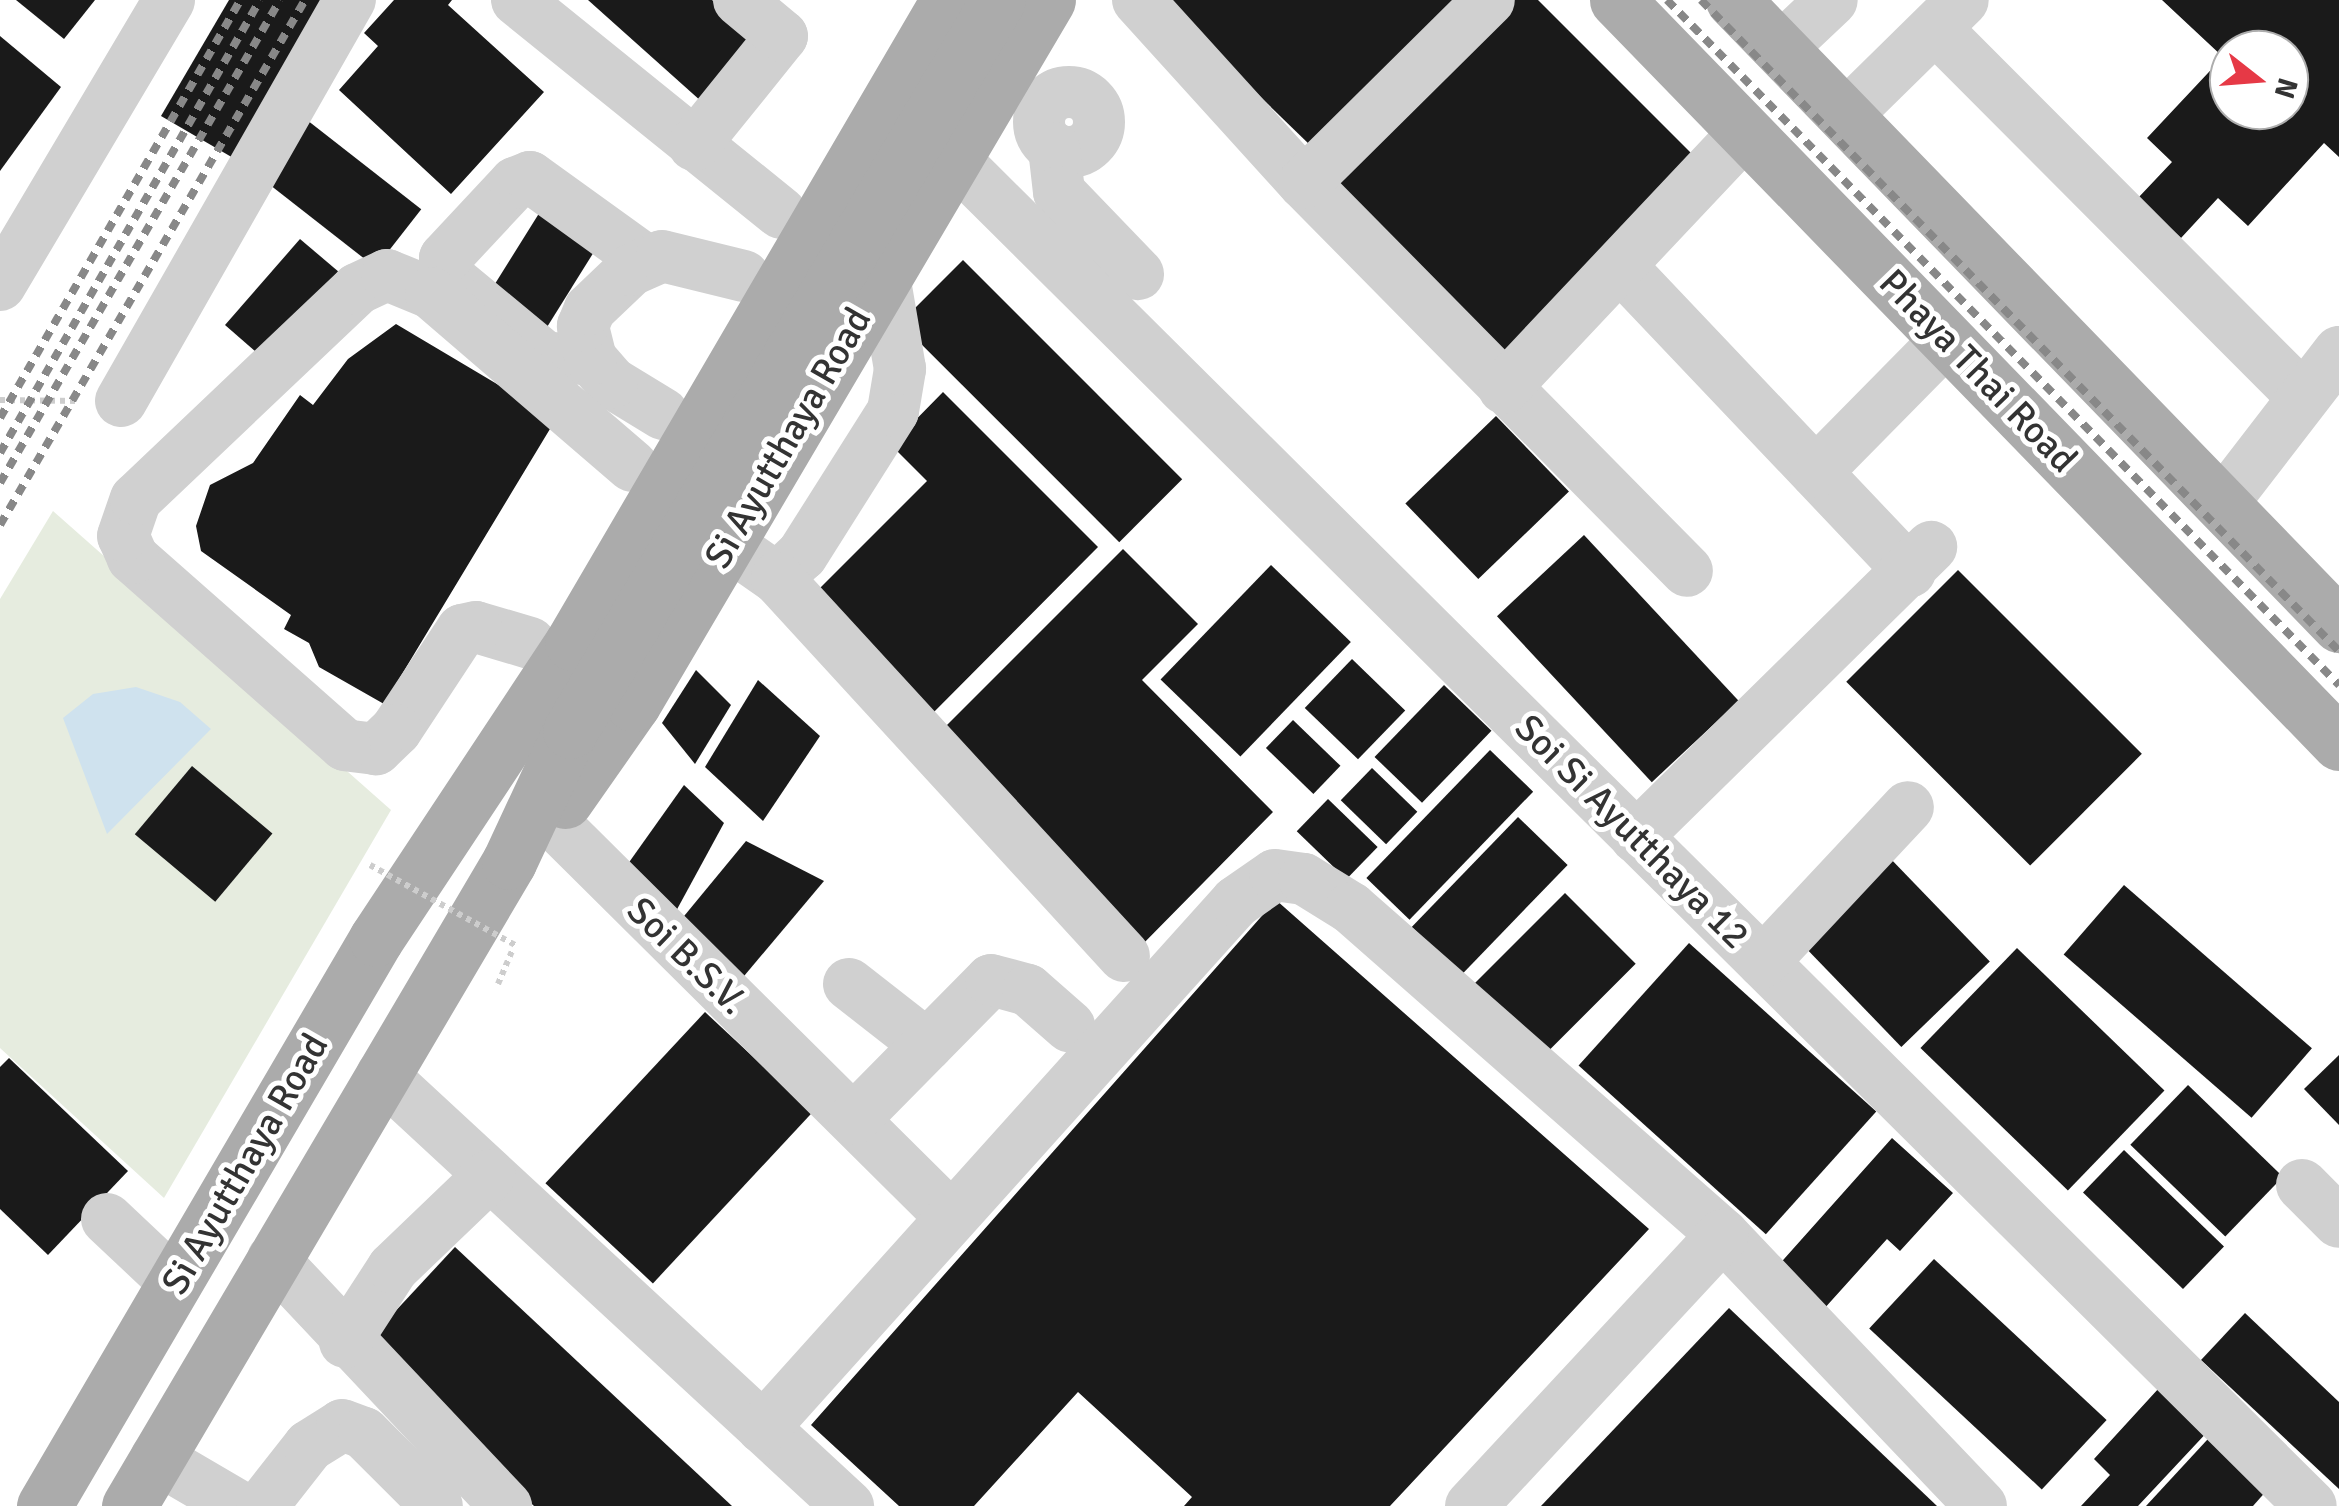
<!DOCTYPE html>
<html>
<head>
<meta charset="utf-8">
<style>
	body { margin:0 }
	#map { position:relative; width:2339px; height:1506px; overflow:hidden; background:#fff; font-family:Signika,sans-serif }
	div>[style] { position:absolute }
	.green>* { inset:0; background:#e6ecdf }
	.water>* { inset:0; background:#cfe2ee }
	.building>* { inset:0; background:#1a1a1a; transform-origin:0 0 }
	.path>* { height:6px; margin-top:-3px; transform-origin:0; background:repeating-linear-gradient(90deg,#cdcdcd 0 5px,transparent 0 10px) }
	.minor>* { height:52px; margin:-26px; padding:0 26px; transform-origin:26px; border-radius:26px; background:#d0d0d0 }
	.minor>.ring { margin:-26px; padding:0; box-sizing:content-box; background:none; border:52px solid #d0d0d0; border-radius:50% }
	.major>* { height:55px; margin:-27.5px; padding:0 27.5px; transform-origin:27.5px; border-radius:27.5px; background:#ababab }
	.rail>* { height:8px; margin-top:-4px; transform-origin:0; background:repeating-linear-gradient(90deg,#888 0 10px,transparent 0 18px) }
	.path-bridge>* { height:6px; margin-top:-3px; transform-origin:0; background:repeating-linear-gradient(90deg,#cdcdcd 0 5px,transparent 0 10px) }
	span { translate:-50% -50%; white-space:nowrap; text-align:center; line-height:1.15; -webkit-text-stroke:10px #fff; paint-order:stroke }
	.street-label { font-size:38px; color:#333 }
	.north { position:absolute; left:2209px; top:30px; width:100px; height:100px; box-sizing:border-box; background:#fff; border:2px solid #adadad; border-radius:50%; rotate:107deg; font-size:28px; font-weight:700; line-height:40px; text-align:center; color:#333 }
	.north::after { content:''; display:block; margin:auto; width:35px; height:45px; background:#e63946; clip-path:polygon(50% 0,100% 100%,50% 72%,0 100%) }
</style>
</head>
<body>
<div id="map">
	<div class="green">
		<i style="clip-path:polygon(53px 511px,391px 810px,164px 1198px,0 1048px,0 599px)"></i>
	</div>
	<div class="water">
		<i style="clip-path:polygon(136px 687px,180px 702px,211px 729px,107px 834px,63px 718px,93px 694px)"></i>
	</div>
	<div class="building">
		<i style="clip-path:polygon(16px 0,95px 0,64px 39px)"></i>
		<i style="clip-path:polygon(229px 0,342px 0,247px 166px,161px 116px)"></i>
		<i style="clip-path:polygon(394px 0,452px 0,448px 5px,544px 92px,451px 194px,339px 90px,378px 46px,364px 33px)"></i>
		<i style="clip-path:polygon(588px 0,712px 0,757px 41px,702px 102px)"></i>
		<i style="clip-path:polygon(1172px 0,1454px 0,1312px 147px,1168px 7px)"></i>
		<i style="clip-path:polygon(1509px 0,1538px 0,1705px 167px,1499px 374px,1318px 192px)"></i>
		<i style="clip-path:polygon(evenodd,2162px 0,2339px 0,2339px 157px,2324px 143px,2248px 226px,2218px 198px,2181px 238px,2138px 198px,2172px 162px,2147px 138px,2223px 57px,2162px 0,2229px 50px,2289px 50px,2289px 110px,2229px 110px,2229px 50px)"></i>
		<i style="clip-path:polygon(0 36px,61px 87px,0 171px)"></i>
		<i style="left:307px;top:120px;width:145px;height:74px;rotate:38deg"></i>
		<i style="left:548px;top:199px;width:67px;height:119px;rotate:32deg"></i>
		<i style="clip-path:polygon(300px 239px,346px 278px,263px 358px,225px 325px)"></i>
		<i style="left:963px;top:260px;width:310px;height:89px;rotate:45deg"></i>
		<i style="clip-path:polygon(396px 324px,556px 419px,384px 704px,319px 667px,309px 643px,284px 629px,291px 615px,201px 551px,196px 526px,210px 485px,253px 463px,300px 395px,313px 405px,348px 359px)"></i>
		<i style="clip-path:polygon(943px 392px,1098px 547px,925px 721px,806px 602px,927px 481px,891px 445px)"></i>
		<i style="left:1496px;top:416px;width:105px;height:126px;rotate:46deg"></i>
		<i style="left:1584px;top:535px;width:227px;height:119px;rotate:47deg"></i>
		<i style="clip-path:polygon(1123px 549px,1198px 624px,1142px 680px,1273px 812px,1137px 950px,930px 742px)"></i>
		<i style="left:1271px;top:565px;width:111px;height:159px;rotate:44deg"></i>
		<i style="left:1958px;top:570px;width:260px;height:158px;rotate:45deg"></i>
		<i style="left:1352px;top:659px;width:74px;height:68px;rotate:44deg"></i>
		<i style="clip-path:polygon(696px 670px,731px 705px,695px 764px,662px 723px)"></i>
		<i style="clip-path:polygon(758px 680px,820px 736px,763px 821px,705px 767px)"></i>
		<i style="left:1444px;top:685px;width:66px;height:100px;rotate:44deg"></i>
		<i style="left:1293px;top:720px;width:66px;height:39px;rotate:44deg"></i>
		<i style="left:1490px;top:750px;width:60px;height:178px;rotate:44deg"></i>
		<i style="left:192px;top:766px;width:105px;height:89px;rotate:40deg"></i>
		<i style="left:1372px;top:768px;width:63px;height:45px;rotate:44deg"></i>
		<i style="clip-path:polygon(684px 785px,724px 823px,675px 913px,620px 875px)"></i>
		<i style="left:1328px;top:799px;width:69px;height:45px;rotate:44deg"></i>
		<i style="left:1518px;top:817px;width:69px;height:153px;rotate:44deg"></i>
		<i style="clip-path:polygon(746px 841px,824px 881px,734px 988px,680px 921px)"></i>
		<i style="left:1887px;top:855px;width:148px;height:123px;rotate:46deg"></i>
		<i style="left:2124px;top:885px;width:249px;height:92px;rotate:41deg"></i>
		<i style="left:1565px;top:893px;width:100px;height:128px;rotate:45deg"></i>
		<i style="clip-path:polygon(1276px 900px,1649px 1229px,1390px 1506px,1184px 1506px,1192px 1497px,1078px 1392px,974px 1506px,899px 1506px,811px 1425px)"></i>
		<i style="left:1689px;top:943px;width:252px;height:165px;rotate:42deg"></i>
		<i style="left:2017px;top:948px;width:205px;height:139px;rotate:44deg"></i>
		<i style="left:705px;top:1012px;width:147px;height:234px;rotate:43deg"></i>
		<i style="clip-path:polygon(2339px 1055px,2339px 1125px,2304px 1089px)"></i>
		<i style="clip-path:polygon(9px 1058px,128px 1171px,48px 1255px,0 1209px,0 1067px)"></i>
		<i style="left:2188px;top:1085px;width:132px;height:83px;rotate:44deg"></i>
		<i style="clip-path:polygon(1892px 1138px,1953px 1193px,1900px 1251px,1887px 1239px,1823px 1310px,1776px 1268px)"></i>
		<i style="left:2124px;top:1150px;width:139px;height:59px;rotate:44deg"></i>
		<i style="clip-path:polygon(455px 1247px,732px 1506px,534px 1506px,363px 1346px)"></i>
		<i style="left:1934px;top:1259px;width:236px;height:95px;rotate:43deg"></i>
		<i style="clip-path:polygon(1729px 1308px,1937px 1506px,1541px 1506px)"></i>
		<i style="clip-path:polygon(2245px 1313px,2339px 1402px,2339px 1489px,2201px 1360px)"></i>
		<i style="clip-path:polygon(2170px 1376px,2211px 1428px,2138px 1506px,2081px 1506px,2110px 1475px,2094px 1459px)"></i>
		<i style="clip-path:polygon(2219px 1427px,2276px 1480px,2253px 1506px,2146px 1506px)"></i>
	</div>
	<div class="path">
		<i style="left:0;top:400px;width:79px;rotate:0.7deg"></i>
		<i style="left:498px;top:984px;width:39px;rotate:-67deg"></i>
	</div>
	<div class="minor">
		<i style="left:517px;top:0;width:339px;rotate:38.9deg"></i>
		<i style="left:1138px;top:0;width:247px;rotate:47.8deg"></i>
		<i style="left:1304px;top:183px;width:545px;rotate:45.37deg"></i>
		<i style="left:1937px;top:30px;width:514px;rotate:45.08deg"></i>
		<i style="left:1780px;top:49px;width:71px;rotate:-43.3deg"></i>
		<i class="ring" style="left:1039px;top:92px;width:8px;height:8px"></i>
		<i style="left:1845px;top:116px;width:165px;rotate:-44.5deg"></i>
		<i style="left:694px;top:145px;width:140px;rotate:-51.1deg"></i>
		<i style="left:782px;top:36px;width:56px;rotate:-140.1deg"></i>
		<i style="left:1054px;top:148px;width:44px;rotate:83.5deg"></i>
		<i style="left:1059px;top:192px;width:114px;rotate:46.1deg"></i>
		<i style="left:953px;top:158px;width:1913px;rotate:44.79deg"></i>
		<i style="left:1304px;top:183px;width:260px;rotate:-44.7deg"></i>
		<i style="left:1623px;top:269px;width:417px;rotate:46.5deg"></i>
		<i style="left:0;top:285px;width:331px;rotate:-59.3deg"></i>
		<i style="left:591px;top:359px;width:45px;rotate:-178.7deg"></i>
		<i style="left:546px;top:358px;width:127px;rotate:-140.4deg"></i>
		<i style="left:448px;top:277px;width:19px;rotate:-99deg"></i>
		<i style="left:445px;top:258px;width:103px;rotate:-47deg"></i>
		<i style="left:515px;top:183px;width:16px;rotate:-22deg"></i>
		<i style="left:530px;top:177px;width:145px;rotate:35.8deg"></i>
		<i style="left:1504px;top:388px;width:352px;rotate:-46.7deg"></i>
		<i style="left:121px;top:401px;width:462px;rotate:-60.3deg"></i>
		<i style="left:663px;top:414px;width:60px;rotate:-148.7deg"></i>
		<i style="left:612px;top:383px;width:32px;rotate:-131deg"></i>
		<i style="left:591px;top:359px;width:34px;rotate:-104deg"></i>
		<i style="left:583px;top:326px;width:18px;rotate:-68deg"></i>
		<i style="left:590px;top:309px;width:57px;rotate:-43.6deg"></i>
		<i style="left:631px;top:270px;width:34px;rotate:-24deg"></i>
		<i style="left:662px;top:256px;width:84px;rotate:13.7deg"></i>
		<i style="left:1816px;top:472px;width:187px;rotate:-45.4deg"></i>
		<i style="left:2222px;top:504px;width:192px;rotate:-52.4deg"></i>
		<i style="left:748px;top:558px;width:35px;rotate:35deg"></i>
		<i style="left:777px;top:578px;width:34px;rotate:-43deg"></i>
		<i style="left:802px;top:555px;width:170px;rotate:-57.7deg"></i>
		<i style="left:893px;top:411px;width:43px;rotate:-80.5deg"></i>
		<i style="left:900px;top:369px;width:95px;rotate:-99.7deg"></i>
		<i style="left:777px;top:578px;width:513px;rotate:47.45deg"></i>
		<i style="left:530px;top:643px;width:56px;rotate:-163.5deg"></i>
		<i style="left:476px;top:627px;width:14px;rotate:168deg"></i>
		<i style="left:462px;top:630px;width:120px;rotate:123.4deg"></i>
		<i style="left:396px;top:730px;width:28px;rotate:136deg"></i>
		<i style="left:376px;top:749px;width:31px;rotate:-173deg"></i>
		<i style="left:345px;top:745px;width:283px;rotate:-138.6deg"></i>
		<i style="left:133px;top:558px;width:24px;rotate:-114deg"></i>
		<i style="left:123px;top:536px;width:39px;rotate:-71deg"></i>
		<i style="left:136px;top:499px;width:305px;rotate:-43.5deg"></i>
		<i style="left:357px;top:289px;width:33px;rotate:-25deg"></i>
		<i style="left:387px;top:275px;width:48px;rotate:22.2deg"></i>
		<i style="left:431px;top:293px;width:265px;rotate:40.7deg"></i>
		<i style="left:550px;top:819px;width:541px;rotate:44.78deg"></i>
		<i style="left:1636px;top:837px;width:414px;rotate:-44.5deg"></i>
		<i style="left:1763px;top:962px;width:212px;rotate:-46.9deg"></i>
		<i style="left:849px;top:984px;width:99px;rotate:38deg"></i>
		<i style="left:382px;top:1075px;width:635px;rotate:42.77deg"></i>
		<i style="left:854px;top:1119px;width:195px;rotate:-45.4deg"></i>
		<i style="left:991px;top:980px;width:38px;rotate:15deg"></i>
		<i style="left:1028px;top:990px;width:55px;rotate:41.3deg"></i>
		<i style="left:2302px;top:1185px;width:52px;rotate:45deg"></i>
		<i style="left:107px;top:1219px;width:93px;rotate:43.3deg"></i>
		<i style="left:273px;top:1259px;width:340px;rotate:46.7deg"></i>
		<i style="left:345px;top:1342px;width:88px;rotate:-57deg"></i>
		<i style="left:393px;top:1268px;width:134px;rotate:-43.8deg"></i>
		<i style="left:763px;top:1428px;width:707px;rotate:-48.04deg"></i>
		<i style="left:1236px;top:902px;width:47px;rotate:-34.7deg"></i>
		<i style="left:1275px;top:875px;width:29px;rotate:8deg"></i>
		<i style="left:1304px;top:879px;width:55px;rotate:31.7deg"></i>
		<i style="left:1351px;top:908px;width:495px;rotate:41.3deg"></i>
		<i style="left:1723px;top:1235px;width:374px;rotate:46.4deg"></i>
		<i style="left:156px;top:1458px;width:95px;rotate:30.3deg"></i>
		<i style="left:262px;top:1506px;width:76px;rotate:-51.9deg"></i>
		<i style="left:309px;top:1446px;width:39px;rotate:-32deg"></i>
		<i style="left:342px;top:1425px;width:23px;rotate:20deg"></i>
		<i style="left:364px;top:1433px;width:103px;rotate:45deg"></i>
		<i style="left:1471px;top:1506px;width:370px;rotate:-47.1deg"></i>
	</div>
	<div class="major">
		<i style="left:1617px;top:0;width:1036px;rotate:45.82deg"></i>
		<i style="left:1733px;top:0;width:871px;rotate:45.88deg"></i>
		<i style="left:565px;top:801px;width:118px;rotate:-55deg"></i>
		<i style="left:633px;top:704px;width:817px;rotate:-59.48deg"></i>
		<i style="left:44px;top:1506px;width:657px;rotate:-59.65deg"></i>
		<i style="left:376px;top:939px;width:355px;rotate:-56.5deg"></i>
		<i style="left:572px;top:643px;width:745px;rotate:-59.68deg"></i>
		<i style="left:129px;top:1506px;width:748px;rotate:-59.46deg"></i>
		<i style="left:509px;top:862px;width:145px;rotate:-65deg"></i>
		<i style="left:570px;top:731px;width:847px;rotate:-59.65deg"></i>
	</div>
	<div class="rail">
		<i style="left:1667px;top:0;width:960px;rotate:45.55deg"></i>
		<i style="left:1701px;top:0;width:912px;rotate:45.58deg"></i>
		<i style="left:0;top:418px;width:482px;rotate:-60.1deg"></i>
		<i style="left:0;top:453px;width:522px;rotate:-60.15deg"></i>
		<i style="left:0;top:483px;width:558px;rotate:-59.9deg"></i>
		<i style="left:0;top:525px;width:607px;rotate:-59.85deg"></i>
	</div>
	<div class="path-bridge">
		<i style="left:370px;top:865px;width:166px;rotate:28.9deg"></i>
	</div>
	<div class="street-label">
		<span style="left:1978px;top:371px;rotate:46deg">Phaya Thai Road</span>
		<span style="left:788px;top:438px;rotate:-60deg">Si Ayutthaya Road</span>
		<span style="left:1632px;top:832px;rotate:45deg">Soi Si Ayutthaya 12</span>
		<span style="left:687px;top:956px;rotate:44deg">Soi B.S.V.</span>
		<span style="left:245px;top:1164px;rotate:-60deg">Si Ayutthaya Road</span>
	</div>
	<div class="north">N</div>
</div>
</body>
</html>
